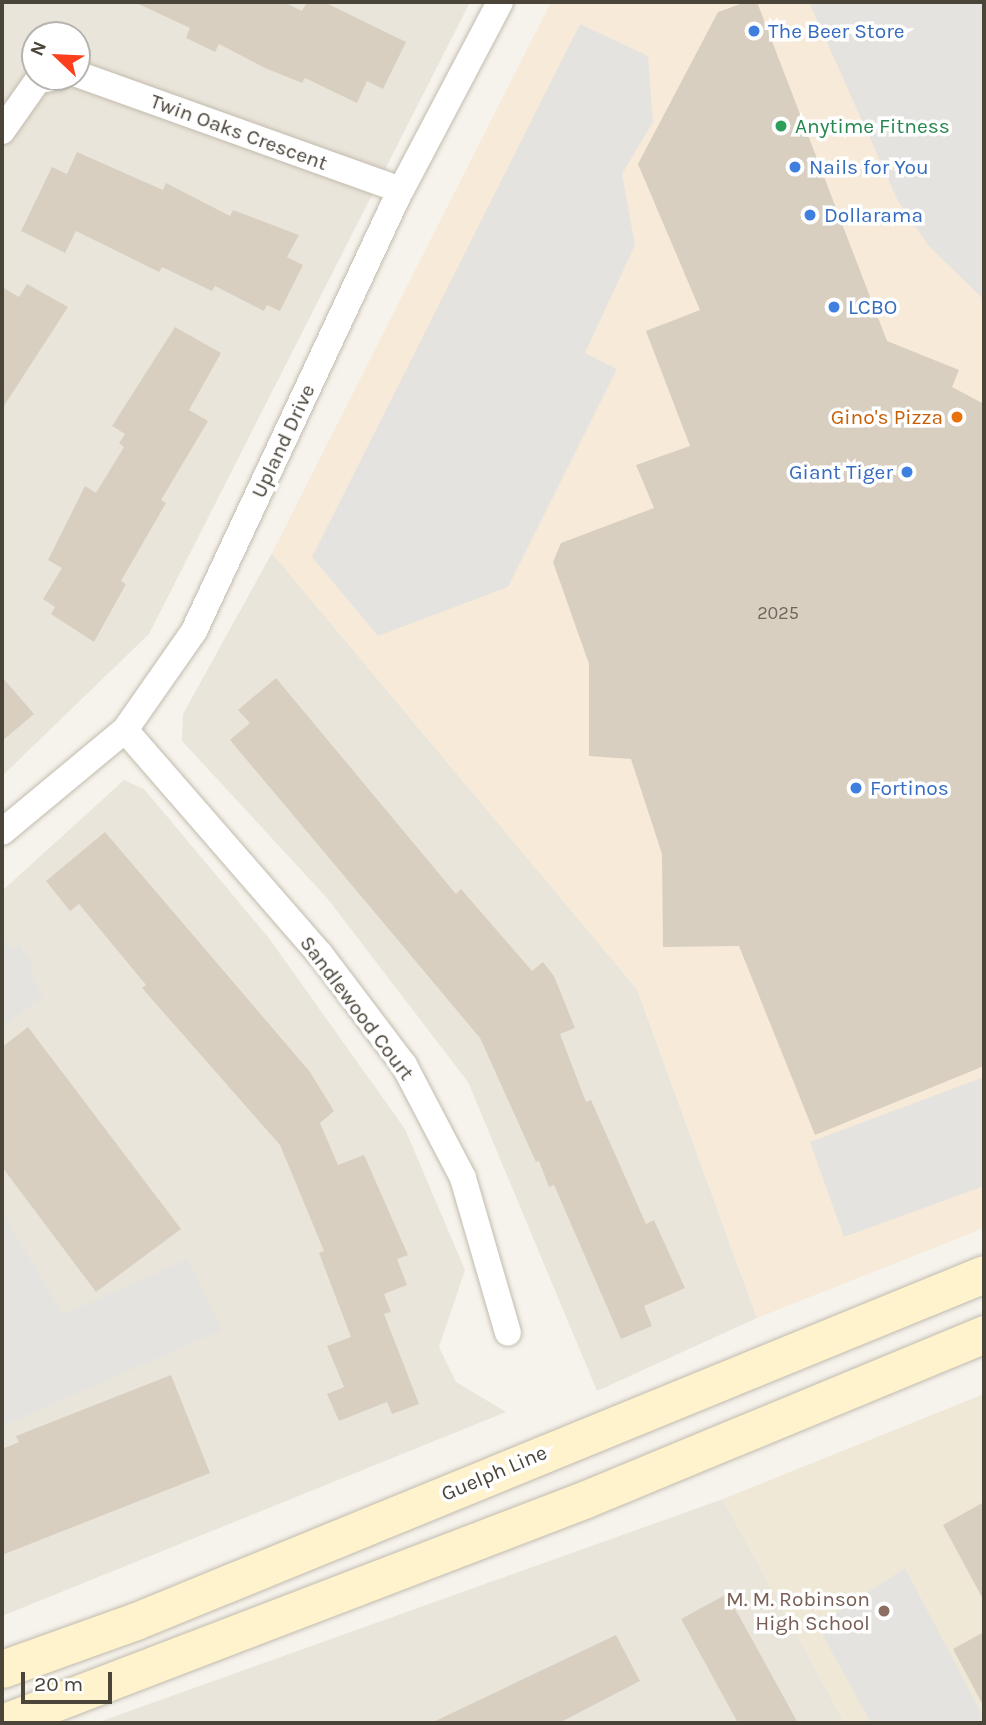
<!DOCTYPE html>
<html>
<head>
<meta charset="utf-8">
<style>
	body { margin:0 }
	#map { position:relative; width:986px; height:1725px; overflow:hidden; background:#f6f3ec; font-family:Karla,sans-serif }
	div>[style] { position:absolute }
	.residential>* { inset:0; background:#eae5da }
	.commercial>* { inset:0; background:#f7ead8 }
	.education>* { inset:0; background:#efe8d6 }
	.parking>* { inset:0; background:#e5e3e0 }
	.building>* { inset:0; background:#d8cfc1 }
	.roads { filter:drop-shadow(0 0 2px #c2bbae) drop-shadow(0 0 2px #c2bbae) }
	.minor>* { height:26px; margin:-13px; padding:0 13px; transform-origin:13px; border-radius:13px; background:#fff }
	.secondary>* { height:37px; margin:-18.5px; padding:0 18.5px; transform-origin:18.5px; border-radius:18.5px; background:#fff3cd }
	.dots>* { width:19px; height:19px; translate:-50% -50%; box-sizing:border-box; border:4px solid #fff; border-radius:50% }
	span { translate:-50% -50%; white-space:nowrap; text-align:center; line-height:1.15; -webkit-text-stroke:7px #fff; paint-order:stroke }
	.number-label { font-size:18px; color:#6e675b }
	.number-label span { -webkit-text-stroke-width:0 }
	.shop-label { font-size:21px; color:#366cbe }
	.left { translate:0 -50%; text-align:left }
	.right { translate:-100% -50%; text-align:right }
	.leisure-label { font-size:21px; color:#27864d }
	.street-label { font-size:21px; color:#4b4439 }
	.food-label { font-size:21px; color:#c56008 }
	.education-label { font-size:21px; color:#785e54 }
	.frame { position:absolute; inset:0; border:4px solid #4b4439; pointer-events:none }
	.north { position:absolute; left:21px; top:21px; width:70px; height:70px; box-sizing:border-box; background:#fff; border:2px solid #b7b4b0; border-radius:50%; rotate:293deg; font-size:19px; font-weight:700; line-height:28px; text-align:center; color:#4b4439 }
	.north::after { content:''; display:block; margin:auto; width:24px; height:32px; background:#fc3f1d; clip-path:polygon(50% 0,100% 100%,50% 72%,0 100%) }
	.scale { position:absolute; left:21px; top:1672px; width:91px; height:32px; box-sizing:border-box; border:4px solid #4b4439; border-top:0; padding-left:9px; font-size:21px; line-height:24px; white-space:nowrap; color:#4b4439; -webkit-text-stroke:5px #fff; paint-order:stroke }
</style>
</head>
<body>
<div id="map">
	<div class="residential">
		<i style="clip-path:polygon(evenodd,2px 2px,470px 2px,149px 634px,2px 776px,2px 2px,35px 35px,77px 35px,77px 77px,35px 77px,35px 35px)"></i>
		<i style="clip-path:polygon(272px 553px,637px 989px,757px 1318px,597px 1391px,468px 1082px,327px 898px,182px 741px,183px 714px)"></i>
		<i style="clip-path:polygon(124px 780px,144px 789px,268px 937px,405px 1129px,465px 1270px,439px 1347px,456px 1382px,506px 1412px,2px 1616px,2px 891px)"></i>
		<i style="clip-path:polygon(723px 1499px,845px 1723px,96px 1723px)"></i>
	</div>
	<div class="commercial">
		<i style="clip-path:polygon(551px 2px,984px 2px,984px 1228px,757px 1318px,637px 989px,272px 553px)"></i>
	</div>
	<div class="education">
		<i style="clip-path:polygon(984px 1394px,984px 1723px,845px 1723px,723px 1499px)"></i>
	</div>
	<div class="parking">
		<i style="clip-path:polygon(809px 2px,984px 2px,984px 300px,929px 246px,898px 201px)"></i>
		<i style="clip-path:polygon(580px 24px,648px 56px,653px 122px,622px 174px,635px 245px,585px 353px,617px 369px,508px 587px,378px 636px,312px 557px)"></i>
		<i style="clip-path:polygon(2px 937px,13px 950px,19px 945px,36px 969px,29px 974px,44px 995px,2px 1029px)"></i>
		<i style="clip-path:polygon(984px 1077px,984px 1186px,844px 1237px,810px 1142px)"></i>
		<i style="clip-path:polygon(2px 1211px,63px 1315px,187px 1259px,222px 1330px,2px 1426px)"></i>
		<i style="clip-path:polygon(905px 1568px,984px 1718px,984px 1723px,871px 1723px,817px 1625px)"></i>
	</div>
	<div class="building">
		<i style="clip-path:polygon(134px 2px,284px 2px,302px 11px,307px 2px,324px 2px,406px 42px,383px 89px,367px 81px,357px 103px,305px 78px,302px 83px,265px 68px,219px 44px,215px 52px,186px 38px,190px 28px)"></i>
		<i style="clip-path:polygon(746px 2px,757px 2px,887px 341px,959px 370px,952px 387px,984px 404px,984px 1066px,815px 1135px,739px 946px,663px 947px,662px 854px,631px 759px,589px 756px,589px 664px,553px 562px,561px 543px,654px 508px,636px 465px,690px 446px,646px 331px,700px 310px,638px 164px,718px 12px)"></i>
		<i style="clip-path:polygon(77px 152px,163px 190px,166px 183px,230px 216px,233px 210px,299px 235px,287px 257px,303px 265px,280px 311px,267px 305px,264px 311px,215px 286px,212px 291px,162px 267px,159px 272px,76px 231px,65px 253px,21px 231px,52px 167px,67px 174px)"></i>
		<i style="clip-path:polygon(27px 284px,68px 307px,2px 409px,2px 287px,19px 297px)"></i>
		<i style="clip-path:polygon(175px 327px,221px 353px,189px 410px,208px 421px,161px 500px,166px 503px,121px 581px,126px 584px,94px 642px,51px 614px,55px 607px,43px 599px,62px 568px,48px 560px,85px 486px,96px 493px,124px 447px,119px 443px,125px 434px,112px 426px)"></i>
		<i style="clip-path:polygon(2px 677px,34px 714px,2px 741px)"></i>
		<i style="clip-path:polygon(276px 678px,456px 894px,461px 889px,532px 971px,543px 962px,554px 976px,575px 1028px,560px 1034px,586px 1102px,591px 1100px,646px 1224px,654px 1220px,685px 1288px,644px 1306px,652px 1326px,621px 1339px,554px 1185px,549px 1187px,539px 1161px,536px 1162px,480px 1038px,230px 740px,250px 723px,238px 710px)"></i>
		<i style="clip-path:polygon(105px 832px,310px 1072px,334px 1111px,320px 1123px,338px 1165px,364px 1155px,408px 1255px,397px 1259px,407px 1285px,384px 1294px,391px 1312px,384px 1314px,419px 1404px,392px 1414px,387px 1402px,339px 1421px,327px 1394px,344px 1387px,327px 1346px,351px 1337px,319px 1253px,324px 1251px,280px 1145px,142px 988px,146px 985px,79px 904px,70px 911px,46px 881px)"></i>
		<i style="clip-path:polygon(28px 1027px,181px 1229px,96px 1292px,2px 1167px,2px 1047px)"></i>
		<i style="clip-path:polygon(171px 1375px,210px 1473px,2px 1555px,2px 1449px,19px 1442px,16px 1436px)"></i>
		<i style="clip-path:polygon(984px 1502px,984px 1601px,943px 1525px)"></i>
		<i style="clip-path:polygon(727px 1594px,798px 1723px,738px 1723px,681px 1619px)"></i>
		<i style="clip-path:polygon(984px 1632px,984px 1707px,953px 1649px)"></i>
		<i style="clip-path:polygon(616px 1635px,640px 1681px,559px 1723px,431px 1723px)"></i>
	</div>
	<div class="roads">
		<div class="minor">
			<i style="left:77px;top:74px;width:344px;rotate:19.7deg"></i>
			<i style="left:2px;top:131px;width:62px;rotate:-54.8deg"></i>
			<i style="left:38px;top:80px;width:21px;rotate:-8deg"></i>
			<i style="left:125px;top:730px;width:297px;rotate:49deg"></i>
			<i style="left:320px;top:954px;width:139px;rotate:52.9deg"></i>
			<i style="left:404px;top:1065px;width:127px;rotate:62.4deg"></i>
			<i style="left:463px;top:1178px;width:161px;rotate:73.8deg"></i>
			<i style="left:2px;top:832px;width:160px;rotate:-39.7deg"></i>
			<i style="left:125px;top:730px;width:121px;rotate:-55.1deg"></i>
			<i style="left:194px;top:631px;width:487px;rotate:-64.9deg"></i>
			<i style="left:401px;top:190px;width:212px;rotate:-62.2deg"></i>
		</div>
		<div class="secondary">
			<i style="left:2px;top:1669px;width:142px;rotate:-19.7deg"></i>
			<i style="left:136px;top:1621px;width:916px;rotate:-22.25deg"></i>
			<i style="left:2px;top:1723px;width:625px;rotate:-20.98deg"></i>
			<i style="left:586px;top:1499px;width:431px;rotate:-22.5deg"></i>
		</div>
	</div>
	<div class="dots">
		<i style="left:754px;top:31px;background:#3f7fe0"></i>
		<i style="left:781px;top:126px;background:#2e9e5b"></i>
		<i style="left:795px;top:167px;background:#3f7fe0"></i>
		<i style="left:810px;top:215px;background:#3f7fe0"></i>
		<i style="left:834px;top:307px;background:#3f7fe0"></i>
		<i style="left:957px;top:417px;background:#e8710a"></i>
		<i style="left:907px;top:472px;background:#3f7fe0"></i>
		<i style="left:856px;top:788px;background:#3f7fe0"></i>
		<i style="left:884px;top:1611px;background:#8d6e63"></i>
	</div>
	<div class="number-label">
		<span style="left:778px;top:613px">2025</span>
	</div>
	<div class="shop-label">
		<span class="left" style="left:768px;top:31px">The Beer Store</span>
		<span class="left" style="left:809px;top:167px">Nails for You</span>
		<span class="left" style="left:824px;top:215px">Dollarama</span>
		<span class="left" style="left:848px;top:307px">LCBO</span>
		<span class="right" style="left:893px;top:472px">Giant Tiger</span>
		<span class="left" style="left:870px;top:788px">Fortinos</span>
	</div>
	<div class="leisure-label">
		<span class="left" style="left:795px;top:126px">Anytime Fitness</span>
	</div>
	<div class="street-label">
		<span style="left:239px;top:132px;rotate:20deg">Twin Oaks Crescent</span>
		<span style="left:283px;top:441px;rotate:-65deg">Upland Drive</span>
		<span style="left:357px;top:1008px;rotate:53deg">Sandlewood Court</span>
		<span style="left:494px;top:1473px;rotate:-23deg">Guelph Line</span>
	</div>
	<div class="food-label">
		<span class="right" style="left:943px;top:417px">Gino's Pizza</span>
	</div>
	<div class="education-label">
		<span class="right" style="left:870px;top:1611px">M. M. Robinson<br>High School</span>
	</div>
	<div class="frame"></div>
	<div class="north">N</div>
	<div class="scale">20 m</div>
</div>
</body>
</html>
